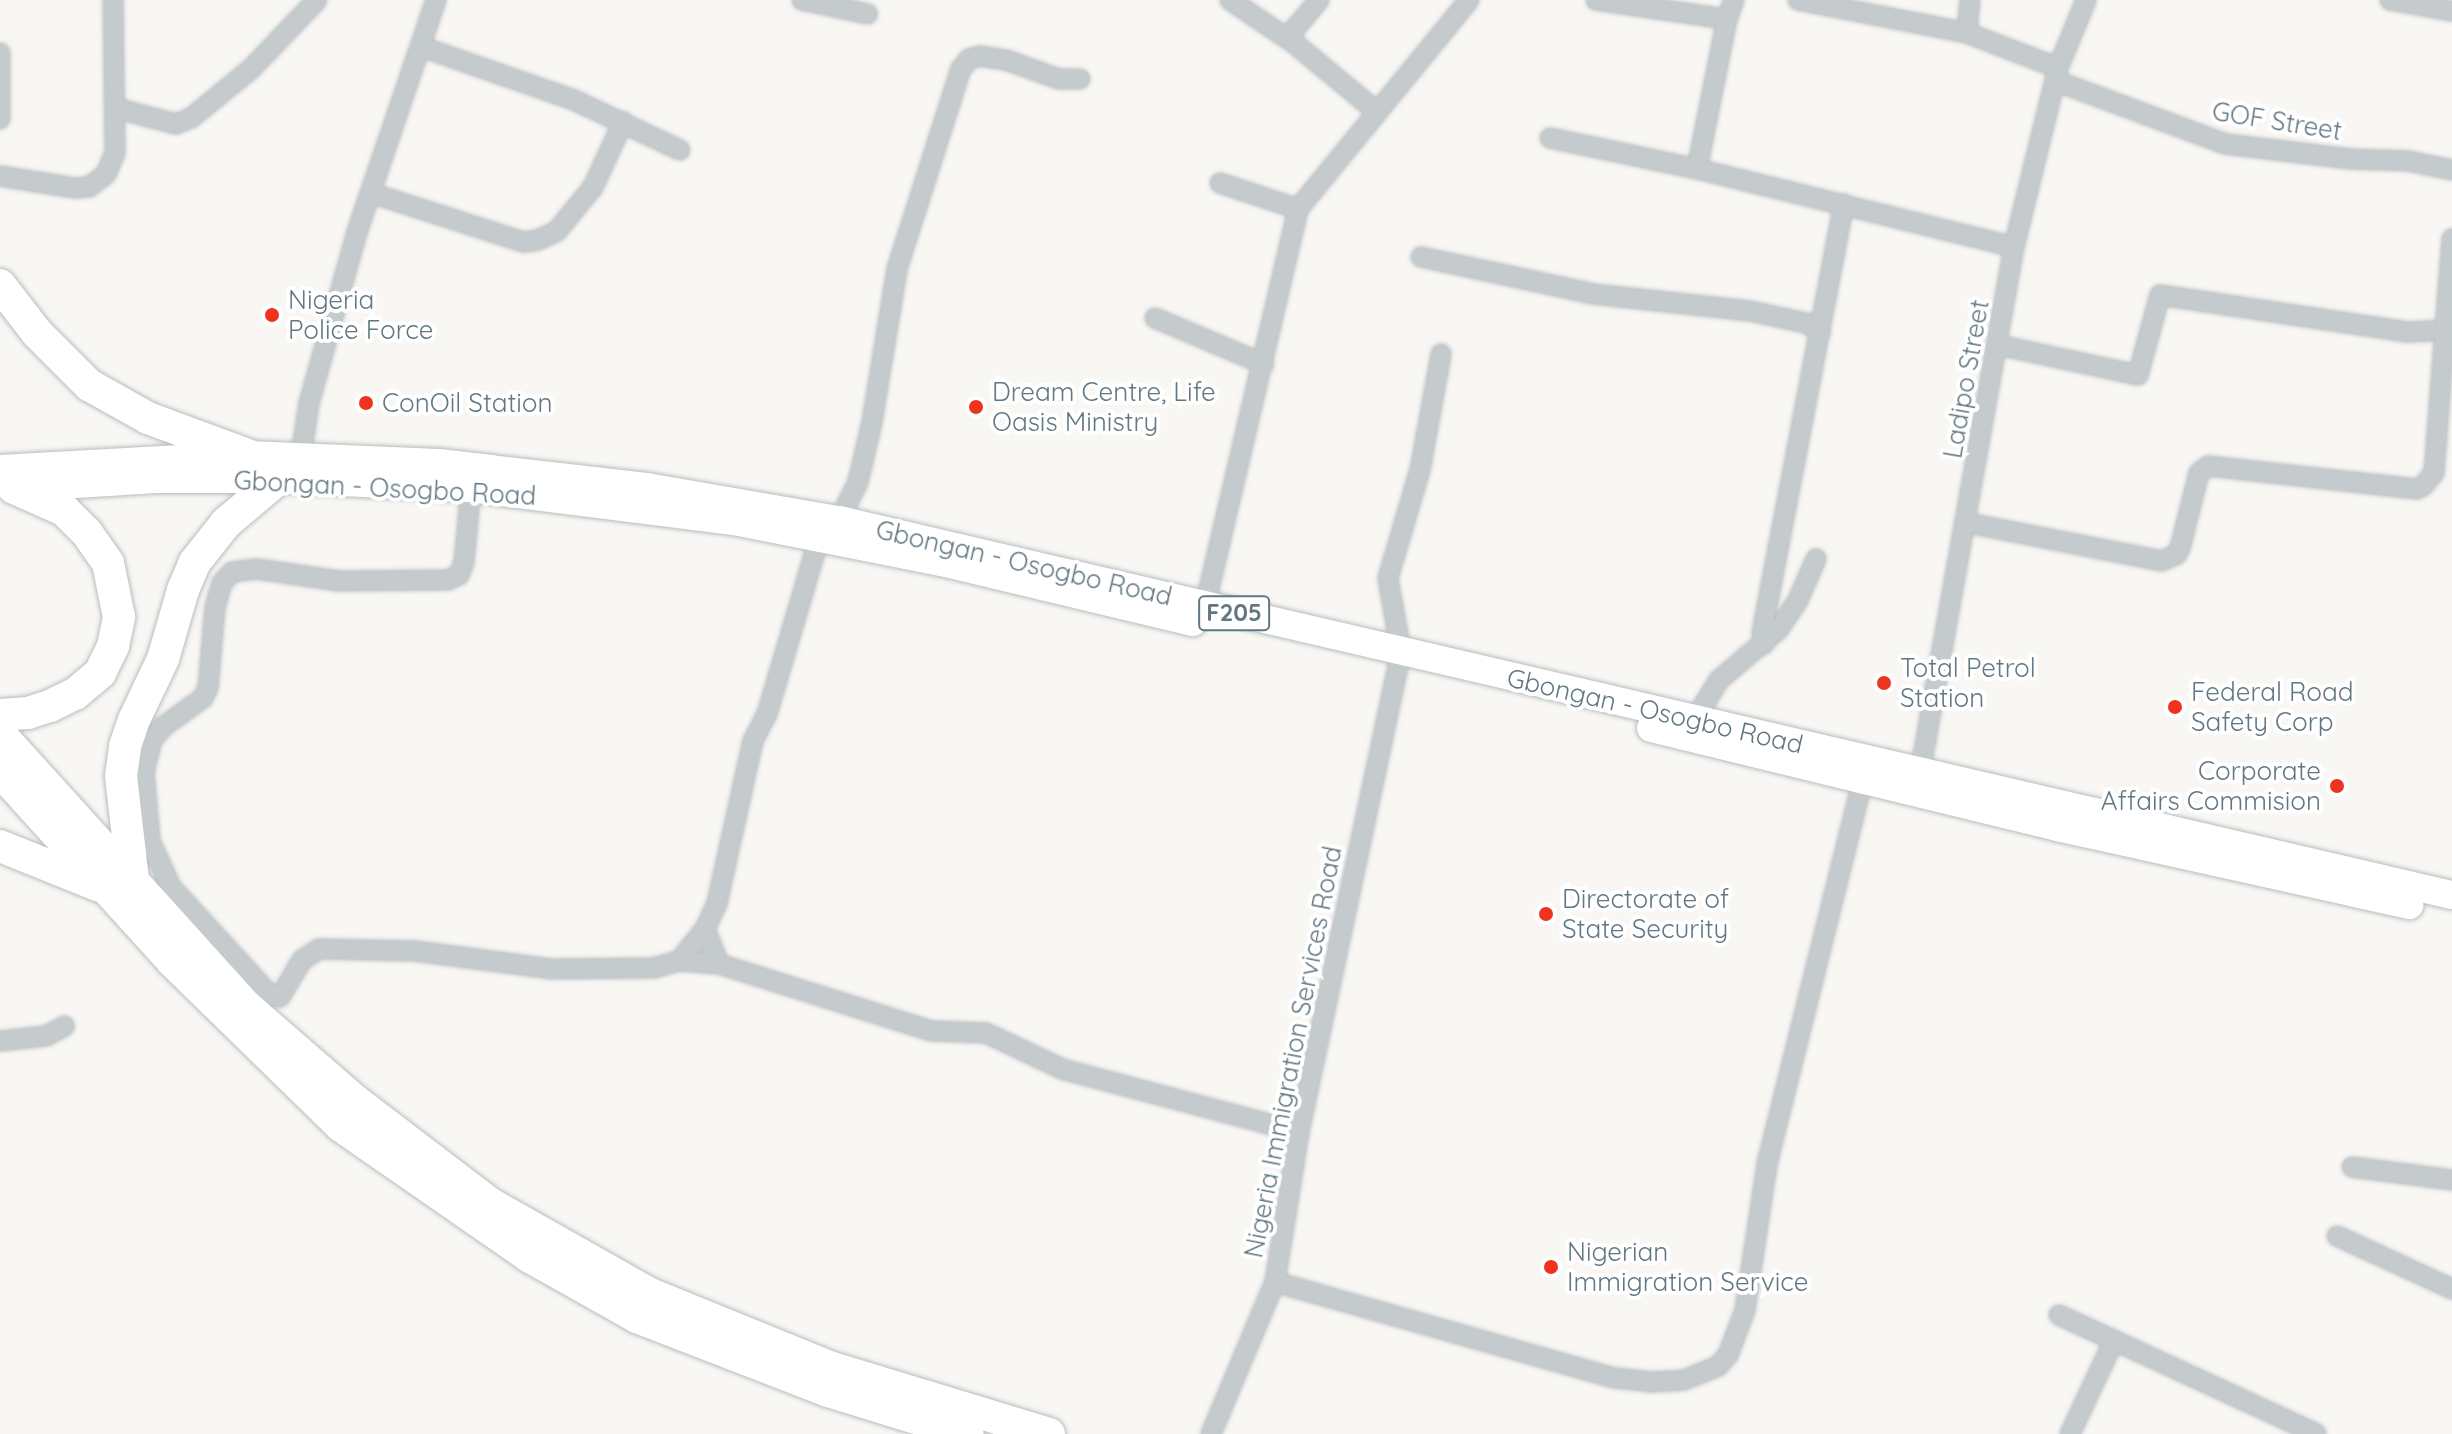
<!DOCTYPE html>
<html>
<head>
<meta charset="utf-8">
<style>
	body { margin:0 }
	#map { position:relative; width:2452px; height:1434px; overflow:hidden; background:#f8f7f4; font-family:Quicksand,sans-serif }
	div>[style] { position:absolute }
	.roads { filter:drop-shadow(0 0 2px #b8bdc0) drop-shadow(0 0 2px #b8bdc0) }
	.street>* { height:18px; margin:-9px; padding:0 9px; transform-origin:9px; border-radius:9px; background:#c5cacc }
	.primary>* { height:28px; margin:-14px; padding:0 14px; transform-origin:14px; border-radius:14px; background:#fff }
	.highway>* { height:32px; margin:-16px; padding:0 16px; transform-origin:16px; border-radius:16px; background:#fff }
	.dots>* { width:22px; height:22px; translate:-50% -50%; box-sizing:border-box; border:4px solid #fff; border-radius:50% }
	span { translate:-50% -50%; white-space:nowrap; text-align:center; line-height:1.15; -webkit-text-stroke:8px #fff; paint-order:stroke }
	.shield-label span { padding:2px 6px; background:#fff; border:2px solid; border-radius:6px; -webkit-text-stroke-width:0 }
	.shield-label { font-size:24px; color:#617781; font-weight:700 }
	.street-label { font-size:26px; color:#617781 }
	.poi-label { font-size:26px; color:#617781 }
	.left { translate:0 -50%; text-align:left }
	.right { translate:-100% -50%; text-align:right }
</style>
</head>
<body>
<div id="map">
	<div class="roads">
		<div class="street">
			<i style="left:802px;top:0;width:67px;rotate:12deg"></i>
			<i style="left:1230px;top:0;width:77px;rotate:33.9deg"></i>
			<i style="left:1319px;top:0;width:42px;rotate:130.2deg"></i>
			<i style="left:1292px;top:32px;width:11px;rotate:80deg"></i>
			<i style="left:1294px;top:43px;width:108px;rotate:39.7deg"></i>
			<i style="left:1596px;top:0;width:132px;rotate:8.3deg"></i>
			<i style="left:1798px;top:0;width:172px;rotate:11deg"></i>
			<i style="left:1967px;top:33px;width:97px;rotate:21deg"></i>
			<i style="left:2390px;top:0;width:63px;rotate:10.1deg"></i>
			<i style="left:1967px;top:33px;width:33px;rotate:-85deg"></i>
			<i style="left:422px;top:47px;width:161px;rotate:19.2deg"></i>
			<i style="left:574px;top:100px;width:117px;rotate:25.3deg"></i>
			<i style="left:0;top:53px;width:66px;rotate:90deg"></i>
			<i style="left:2056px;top:81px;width:180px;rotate:20.4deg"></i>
			<i style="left:2225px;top:144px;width:127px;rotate:6.8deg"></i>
			<i style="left:2351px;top:159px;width:57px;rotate:2deg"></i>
			<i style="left:2408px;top:161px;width:45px;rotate:11.6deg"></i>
			<i style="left:115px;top:108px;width:63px;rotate:14.7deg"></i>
			<i style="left:176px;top:124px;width:16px;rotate:-22deg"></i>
			<i style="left:191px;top:118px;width:77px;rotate:-39.2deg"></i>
			<i style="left:251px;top:69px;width:95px;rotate:-46.3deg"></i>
			<i style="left:1550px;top:138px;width:150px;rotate:11.9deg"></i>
			<i style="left:1697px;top:169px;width:326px;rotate:13.8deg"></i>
			<i style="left:1697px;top:169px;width:153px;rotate:-78.7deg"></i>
			<i style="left:1727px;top:19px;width:20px;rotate:-70deg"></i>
			<i style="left:0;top:176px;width:76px;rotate:9.1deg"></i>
			<i style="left:75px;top:188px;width:14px;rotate:-4deg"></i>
			<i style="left:89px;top:187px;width:21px;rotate:-37deg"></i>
			<i style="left:106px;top:174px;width:23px;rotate:-67deg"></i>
			<i style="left:115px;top:153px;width:153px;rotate:-90.7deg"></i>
			<i style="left:1220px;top:183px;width:82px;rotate:18.4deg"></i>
			<i style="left:371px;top:193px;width:161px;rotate:17.8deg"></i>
			<i style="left:524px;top:242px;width:14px;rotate:-8deg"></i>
			<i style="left:538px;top:240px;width:21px;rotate:-25deg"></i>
			<i style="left:557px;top:231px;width:57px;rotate:-50.7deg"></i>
			<i style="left:593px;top:187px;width:72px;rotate:-65.2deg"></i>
			<i style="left:1421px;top:257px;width:176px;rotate:12.1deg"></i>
			<i style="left:1593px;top:294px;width:158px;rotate:6.2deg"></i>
			<i style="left:1750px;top:311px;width:57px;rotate:12.1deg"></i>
			<i style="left:1806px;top:323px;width:17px;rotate:31deg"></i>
			<i style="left:1155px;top:318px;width:118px;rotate:22.9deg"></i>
			<i style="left:1998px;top:345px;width:143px;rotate:12.1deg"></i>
			<i style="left:2138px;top:375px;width:83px;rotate:-74.6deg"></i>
			<i style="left:2160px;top:295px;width:252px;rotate:8.5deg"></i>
			<i style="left:2409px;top:332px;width:34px;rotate:-3deg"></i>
			<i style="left:301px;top:457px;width:55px;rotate:-81.6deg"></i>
			<i style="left:309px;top:403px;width:178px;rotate:-74.3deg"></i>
			<i style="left:357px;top:232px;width:245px;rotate:-71.2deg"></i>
			<i style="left:471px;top:488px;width:74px;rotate:95.4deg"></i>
			<i style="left:464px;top:562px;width:14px;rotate:111deg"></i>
			<i style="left:459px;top:575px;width:12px;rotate:156deg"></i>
			<i style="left:448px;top:580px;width:109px;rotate:179.5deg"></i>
			<i style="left:339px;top:581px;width:83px;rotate:-171.7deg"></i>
			<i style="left:257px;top:569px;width:25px;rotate:173deg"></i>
			<i style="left:232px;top:572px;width:15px;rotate:132deg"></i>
			<i style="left:222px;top:583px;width:25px;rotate:106deg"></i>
			<i style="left:215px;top:607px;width:81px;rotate:94.9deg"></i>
			<i style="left:208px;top:688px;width:11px;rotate:117deg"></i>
			<i style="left:203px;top:698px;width:48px;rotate:144.3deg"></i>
			<i style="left:164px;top:726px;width:18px;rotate:131deg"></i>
			<i style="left:152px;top:740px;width:32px;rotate:104deg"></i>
			<i style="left:144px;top:771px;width:70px;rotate:85.1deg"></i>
			<i style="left:150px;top:841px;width:51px;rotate:65.5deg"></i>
			<i style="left:171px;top:887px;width:147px;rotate:47.5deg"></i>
			<i style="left:270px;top:995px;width:10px;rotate:11deg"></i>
			<i style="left:280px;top:997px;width:43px;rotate:-59.3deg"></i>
			<i style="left:302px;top:960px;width:20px;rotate:-33deg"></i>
			<i style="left:319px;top:949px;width:96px;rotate:1.2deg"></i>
			<i style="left:415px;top:951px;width:137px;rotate:7.5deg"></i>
			<i style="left:551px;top:969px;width:103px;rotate:-0.6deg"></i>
			<i style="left:654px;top:968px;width:26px;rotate:-16deg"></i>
			<i style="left:679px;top:961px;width:40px;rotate:4.3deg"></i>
			<i style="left:719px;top:964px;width:223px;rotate:17.5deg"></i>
			<i style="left:932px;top:1031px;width:54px;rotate:2.1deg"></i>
			<i style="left:986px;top:1033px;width:84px;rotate:25.3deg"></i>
			<i style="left:1062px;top:1069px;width:245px;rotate:14.9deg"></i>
			<i style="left:839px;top:520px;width:42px;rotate:-63.4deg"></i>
			<i style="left:858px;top:482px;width:62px;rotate:-76.9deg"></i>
			<i style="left:872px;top:422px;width:155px;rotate:-80.7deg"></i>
			<i style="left:897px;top:269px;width:210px;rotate:-72.3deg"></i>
			<i style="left:961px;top:69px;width:13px;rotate:-51deg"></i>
			<i style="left:969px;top:59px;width:11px;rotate:-15deg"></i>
			<i style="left:980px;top:56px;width:26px;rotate:9deg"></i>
			<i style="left:1006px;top:60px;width:56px;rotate:19.7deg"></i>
			<i style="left:1059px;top:79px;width:21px"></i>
			<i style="left:1968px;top:523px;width:197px;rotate:11.1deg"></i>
			<i style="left:2161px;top:561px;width:16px;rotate:-22deg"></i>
			<i style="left:2176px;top:555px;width:8px;rotate:-60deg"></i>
			<i style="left:2180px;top:548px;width:77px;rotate:-75.8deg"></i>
			<i style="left:2199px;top:473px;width:11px;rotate:-38deg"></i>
			<i style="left:2208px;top:466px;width:210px;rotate:6.3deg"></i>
			<i style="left:2417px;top:489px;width:7px;rotate:-27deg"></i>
			<i style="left:2423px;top:486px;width:17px;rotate:-50deg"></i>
			<i style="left:2434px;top:473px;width:235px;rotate:-85.6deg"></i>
			<i style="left:1205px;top:606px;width:408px;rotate:-76.8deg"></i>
			<i style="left:1298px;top:209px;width:270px;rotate:-50.7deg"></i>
			<i style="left:1764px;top:644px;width:11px;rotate:-100deg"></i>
			<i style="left:1762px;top:633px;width:437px;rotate:-79.2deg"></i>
			<i style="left:1695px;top:719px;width:46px;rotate:-58.4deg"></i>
			<i style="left:1719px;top:680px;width:77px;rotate:-40.3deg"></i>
			<i style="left:1778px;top:630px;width:36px;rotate:-56deg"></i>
			<i style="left:1798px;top:600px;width:45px;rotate:-66.3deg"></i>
			<i style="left:1920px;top:773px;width:534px;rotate:-79.87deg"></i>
			<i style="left:2014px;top:247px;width:184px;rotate:-76.2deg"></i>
			<i style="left:2058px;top:68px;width:74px;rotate:-67.6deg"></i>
			<i style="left:705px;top:929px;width:38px;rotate:68deg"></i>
			<i style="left:679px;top:961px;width:41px;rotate:-50.9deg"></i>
			<i style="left:705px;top:929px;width:29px;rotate:-65deg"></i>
			<i style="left:717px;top:903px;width:166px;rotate:-77.5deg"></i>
			<i style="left:753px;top:741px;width:30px;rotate:-63deg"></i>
			<i style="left:767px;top:714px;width:184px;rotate:-73.5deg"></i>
			<i style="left:0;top:1041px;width:46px;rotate:-6.2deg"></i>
			<i style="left:46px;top:1036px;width:21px;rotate:-28deg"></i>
			<i style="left:2352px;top:1167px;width:101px;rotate:7.4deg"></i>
			<i style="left:2337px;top:1236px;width:127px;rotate:24.7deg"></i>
			<i style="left:1275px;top:1282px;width:353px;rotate:15.8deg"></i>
			<i style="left:1615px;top:1378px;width:36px;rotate:6deg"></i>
			<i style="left:1651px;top:1382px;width:33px;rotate:-3deg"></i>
			<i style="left:1684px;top:1380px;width:37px;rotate:-22deg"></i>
			<i style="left:1718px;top:1366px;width:15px;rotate:-48deg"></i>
			<i style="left:1728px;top:1355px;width:48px;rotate:-69.3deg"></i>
			<i style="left:1745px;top:1310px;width:148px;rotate:-81.4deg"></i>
			<i style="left:1767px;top:1164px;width:396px;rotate:-76deg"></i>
			<i style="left:2059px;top:1315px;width:283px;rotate:24.8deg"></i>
			<i style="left:1211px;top:1434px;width:165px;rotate:-67.2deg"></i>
			<i style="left:1275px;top:1282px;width:152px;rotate:-80.9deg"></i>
			<i style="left:1299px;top:1132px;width:491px;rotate:-78deg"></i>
			<i style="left:1401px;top:652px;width:75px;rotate:-100deg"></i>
			<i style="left:1388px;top:578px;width:113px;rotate:-73.5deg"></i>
			<i style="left:1420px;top:470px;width:118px;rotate:-79.7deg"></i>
			<i style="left:2070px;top:1434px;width:104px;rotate:-64.9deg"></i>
		</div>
		<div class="primary">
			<i style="left:0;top:469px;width:248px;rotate:-3.2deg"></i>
			<i style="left:248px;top:455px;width:191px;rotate:2.4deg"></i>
			<i style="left:439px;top:463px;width:209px;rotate:6.6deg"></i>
			<i style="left:647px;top:487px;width:195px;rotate:9.8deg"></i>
			<i style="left:839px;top:520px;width:1656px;rotate:13.09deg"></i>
			<i style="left:13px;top:488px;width:143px;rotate:-3.6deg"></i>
			<i style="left:156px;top:479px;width:122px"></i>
			<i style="left:278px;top:479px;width:193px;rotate:2.7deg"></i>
			<i style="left:471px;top:488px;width:265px;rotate:7.2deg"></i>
			<i style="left:734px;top:521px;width:211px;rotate:11.2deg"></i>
			<i style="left:941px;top:562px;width:259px;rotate:13.4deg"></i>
			<i style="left:1651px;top:728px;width:418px;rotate:13.7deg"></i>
			<i style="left:2057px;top:827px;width:361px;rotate:12.5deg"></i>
		</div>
		<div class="highway">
			<i style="left:0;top:285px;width:61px;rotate:52.4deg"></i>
			<i style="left:37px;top:333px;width:74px;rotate:45deg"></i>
			<i style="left:89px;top:385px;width:68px;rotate:29.2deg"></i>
			<i style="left:148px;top:418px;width:107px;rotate:20.3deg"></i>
			<i style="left:0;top:715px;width:28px;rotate:-4deg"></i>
			<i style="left:28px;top:713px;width:23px;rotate:-18deg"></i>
			<i style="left:50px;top:706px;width:28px;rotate:-26deg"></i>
			<i style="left:75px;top:694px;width:33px;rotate:-40deg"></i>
			<i style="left:100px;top:673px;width:30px;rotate:-64deg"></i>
			<i style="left:113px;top:646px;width:30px;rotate:-78deg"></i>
			<i style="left:119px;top:617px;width:55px;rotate:-101.5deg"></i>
			<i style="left:108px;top:563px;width:38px;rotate:-125deg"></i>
			<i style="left:86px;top:532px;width:31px;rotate:-135deg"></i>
			<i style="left:64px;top:510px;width:55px;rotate:-156.3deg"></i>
			<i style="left:0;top:734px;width:367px;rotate:47.9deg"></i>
			<i style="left:246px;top:1006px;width:143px;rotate:41deg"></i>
			<i style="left:354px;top:1100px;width:170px;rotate:37.3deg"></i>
			<i style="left:489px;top:1203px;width:183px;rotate:29.5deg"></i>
			<i style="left:648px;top:1293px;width:196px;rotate:22.2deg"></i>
			<i style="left:829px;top:1367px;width:230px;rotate:16.9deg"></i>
			<i style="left:0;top:771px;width:256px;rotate:47.8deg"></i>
			<i style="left:172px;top:961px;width:236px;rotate:44.3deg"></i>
			<i style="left:341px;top:1126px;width:230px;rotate:34.7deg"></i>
			<i style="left:530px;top:1257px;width:123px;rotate:29.3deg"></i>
			<i style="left:637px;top:1317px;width:205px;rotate:21.2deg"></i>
			<i style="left:828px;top:1391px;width:146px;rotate:17.1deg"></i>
			<i style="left:0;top:846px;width:105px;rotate:21.9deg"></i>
			<i style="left:133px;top:880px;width:105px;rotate:-96.6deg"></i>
			<i style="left:121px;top:776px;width:30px;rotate:-82deg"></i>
			<i style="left:125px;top:746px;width:28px;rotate:-71deg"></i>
			<i style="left:134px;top:720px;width:68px;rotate:-64.6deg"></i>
			<i style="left:163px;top:659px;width:72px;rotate:-73.8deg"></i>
			<i style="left:183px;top:590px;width:30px;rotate:-67deg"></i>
			<i style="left:195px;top:562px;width:50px;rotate:-51.5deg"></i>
			<i style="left:226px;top:523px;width:68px;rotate:-40.2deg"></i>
		</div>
	</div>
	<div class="dots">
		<i style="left:272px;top:315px;background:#ee341e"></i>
		<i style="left:366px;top:403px;background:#ee341e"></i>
		<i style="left:976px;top:407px;background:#ee341e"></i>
		<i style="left:1884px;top:683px;background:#ee341e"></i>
		<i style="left:2175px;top:707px;background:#ee341e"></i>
		<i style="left:2337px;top:786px;background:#ee341e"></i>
		<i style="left:1546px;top:914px;background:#ee341e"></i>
		<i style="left:1551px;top:1267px;background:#ee341e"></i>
	</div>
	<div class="shield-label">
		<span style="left:1234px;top:613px">F205</span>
	</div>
	<div class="street-label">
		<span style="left:2277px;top:121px;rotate:9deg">GOF Street</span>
		<span style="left:1966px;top:379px;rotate:-80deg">Ladipo Street</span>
		<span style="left:385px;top:488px;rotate:3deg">Gbongan - Osogbo Road</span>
		<span style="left:1024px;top:563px;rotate:13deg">Gbongan - Osogbo Road</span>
		<span style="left:1655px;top:711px;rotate:13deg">Gbongan - Osogbo Road</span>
		<span style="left:1293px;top:1052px;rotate:-79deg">Nigeria Immigration Services Road</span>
	</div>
	<div class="poi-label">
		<span class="left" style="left:288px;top:315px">Nigeria<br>Police Force</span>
		<span class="left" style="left:992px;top:407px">Dream Centre, Life<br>Oasis Ministry</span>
		<span class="left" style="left:382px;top:403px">ConOil Station</span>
		<span class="left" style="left:1900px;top:683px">Total Petrol<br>Station</span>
		<span class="left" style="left:2191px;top:707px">Federal Road<br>Safety Corp</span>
		<span class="right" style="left:2321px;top:786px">Corporate<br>Affairs Commision</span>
		<span class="left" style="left:1562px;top:914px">Directorate of<br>State Security</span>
		<span class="left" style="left:1567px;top:1267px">Nigerian<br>Immigration Service</span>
	</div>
</div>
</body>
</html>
